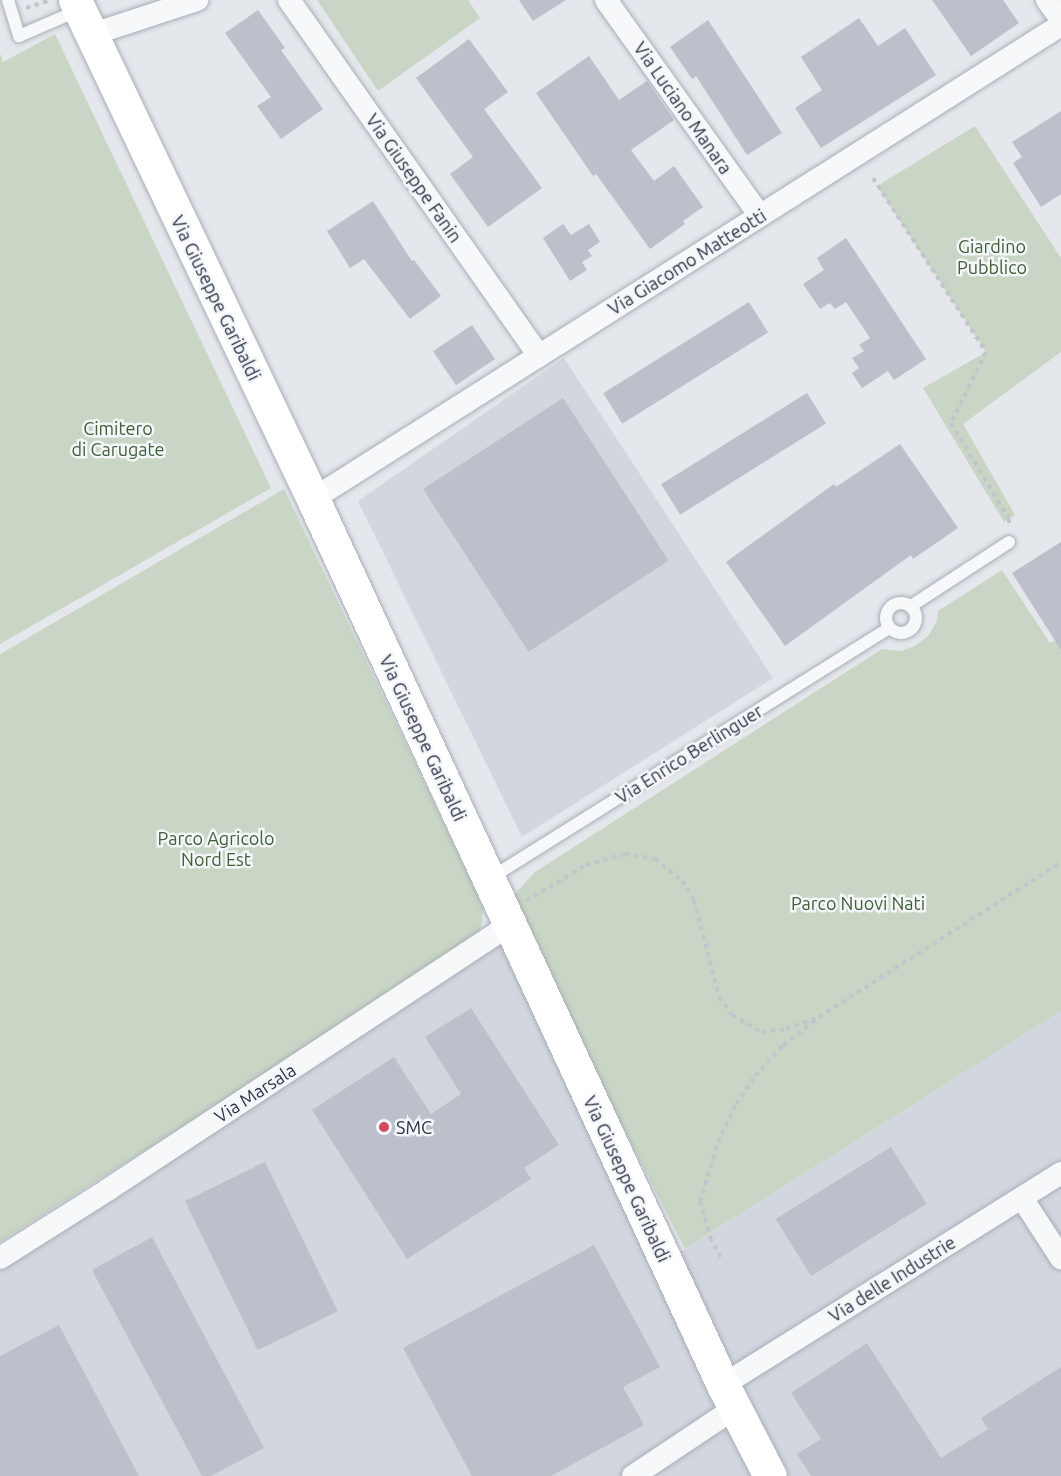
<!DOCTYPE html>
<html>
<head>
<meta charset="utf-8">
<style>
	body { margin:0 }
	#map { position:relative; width:1061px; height:1476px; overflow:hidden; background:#e4e7ec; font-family:Ubuntu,sans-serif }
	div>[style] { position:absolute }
	.built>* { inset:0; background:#d2d6de }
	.green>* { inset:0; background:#c9d6c5 }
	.building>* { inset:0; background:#bbc0ca; transform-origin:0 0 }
	.path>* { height:4px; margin-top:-2px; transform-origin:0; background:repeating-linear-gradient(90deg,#c2c5cb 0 4.5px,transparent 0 9px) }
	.roads { filter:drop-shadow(0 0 2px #a9aeb7) drop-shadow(0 0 2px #a9aeb7) }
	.lane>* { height:12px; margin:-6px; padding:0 6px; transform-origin:6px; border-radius:6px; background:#f7f8fa }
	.lane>.ring { margin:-6px; padding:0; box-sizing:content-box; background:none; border:12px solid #f7f8fa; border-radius:50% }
	.street>* { height:22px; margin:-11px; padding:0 11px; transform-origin:11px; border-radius:11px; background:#f7f8fa }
	.secondary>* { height:33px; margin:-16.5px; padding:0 16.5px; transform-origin:16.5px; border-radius:16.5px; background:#fff }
	.dots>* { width:16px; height:16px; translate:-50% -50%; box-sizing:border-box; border:3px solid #f4f6f9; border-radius:50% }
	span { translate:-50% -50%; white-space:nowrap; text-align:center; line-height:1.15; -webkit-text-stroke:5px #f4f6f9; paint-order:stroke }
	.street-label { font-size:18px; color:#2b3445 }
	.park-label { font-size:18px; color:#3f6138 }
	.poi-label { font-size:18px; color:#2b3445 }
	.left { translate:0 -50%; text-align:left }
</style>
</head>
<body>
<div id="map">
	<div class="built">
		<i style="clip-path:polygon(564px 358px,773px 678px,522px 837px,358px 501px)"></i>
		<i style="clip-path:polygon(509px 933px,662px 1264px,1061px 1011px,1061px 1476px,0 1476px,0 1269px)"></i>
	</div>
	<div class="green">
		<i style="clip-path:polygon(317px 0,468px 0,480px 18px,378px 91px)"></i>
		<i style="clip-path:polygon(55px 34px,271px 488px,0 644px,0 53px,3px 62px)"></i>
		<i style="clip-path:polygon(975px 126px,1061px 258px,1061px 352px,963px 424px,1015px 515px,1004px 522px,923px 388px,986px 352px,877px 186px)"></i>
		<i style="clip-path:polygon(284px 489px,480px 899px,483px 907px,482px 922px,478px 937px,469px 945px,0 1242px,0 654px)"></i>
		<i style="clip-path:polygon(1002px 570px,1050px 643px,1061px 637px,1061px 1011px,685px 1249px,514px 913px,514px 895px,535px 872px,882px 649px,901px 651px,915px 646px,928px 636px,937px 621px,938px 611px)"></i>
	</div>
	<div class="building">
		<i style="clip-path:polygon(519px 0,566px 0,533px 21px)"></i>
		<i style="clip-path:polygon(932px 0,1003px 0,1019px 23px,971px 56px)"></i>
		<i style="clip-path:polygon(258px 10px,285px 48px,281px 50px,323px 109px,281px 139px,257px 106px,271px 97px,225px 33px)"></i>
		<i style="clip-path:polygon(859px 18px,878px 46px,905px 28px,936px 75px,821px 148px,795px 108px,822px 90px,801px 57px)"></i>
		<i style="clip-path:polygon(708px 20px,782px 133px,747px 155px,696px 76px,692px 79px,670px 47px)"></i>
		<i style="clip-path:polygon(469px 39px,508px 92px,484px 109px,542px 188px,488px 227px,450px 174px,473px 157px,416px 78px)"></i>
		<i style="clip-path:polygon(589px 56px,619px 100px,647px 81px,674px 120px,631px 150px,654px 181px,674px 166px,703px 207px,683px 221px,685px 224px,650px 249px,596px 174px,593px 176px,536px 93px)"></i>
		<i style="clip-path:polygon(1061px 111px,1061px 194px,1041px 207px,1013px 163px,1022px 157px,1012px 142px)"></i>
		<i style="clip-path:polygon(373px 201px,412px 261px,414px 260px,441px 296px,410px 319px,364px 259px,350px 268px,327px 231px)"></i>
		<i style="clip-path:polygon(563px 224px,571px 235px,589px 224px,600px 242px,588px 250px,592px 256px,582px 262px,587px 270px,570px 281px,543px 238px)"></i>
		<i style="clip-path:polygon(846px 238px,926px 359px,894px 380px,888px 371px,862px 388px,852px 373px,859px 368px,852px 358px,864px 351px,859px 345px,870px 338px,846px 302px,835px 309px,830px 303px,820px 309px,803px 284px,824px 270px,817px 258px)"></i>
		<i style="left:749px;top:302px;width:36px;height:172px;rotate:58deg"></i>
		<i style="left:472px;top:325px;width:41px;height:47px;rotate:56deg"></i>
		<i style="left:807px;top:393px;width:36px;height:172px;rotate:58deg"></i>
		<i style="left:563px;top:398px;width:194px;height:167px;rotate:57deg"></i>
		<i style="clip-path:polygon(900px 444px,958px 528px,913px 559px,911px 555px,785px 646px,726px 562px,834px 484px,836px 487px)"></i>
		<i style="clip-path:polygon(1061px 542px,1061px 650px,1012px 573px)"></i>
		<i style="clip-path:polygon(471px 1008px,559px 1145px,524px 1168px,531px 1179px,407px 1259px,312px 1110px,394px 1057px,431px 1114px,461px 1094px,425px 1037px)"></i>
		<i style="left:891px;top:1147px;width:67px;height:136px;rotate:58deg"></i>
		<i style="left:265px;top:1162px;width:166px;height:89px;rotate:64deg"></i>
		<i style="clip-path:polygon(152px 1237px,264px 1448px,211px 1476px,202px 1476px,92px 1270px)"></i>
		<i style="clip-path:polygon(594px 1245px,660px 1367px,623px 1387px,644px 1425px,551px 1476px,472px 1476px,403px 1348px)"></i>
		<i style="clip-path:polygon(59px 1325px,139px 1476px,0 1476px,0 1356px)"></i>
		<i style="clip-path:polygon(867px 1343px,941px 1458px,988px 1429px,981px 1418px,1061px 1367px,1061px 1476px,811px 1476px,797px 1454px,821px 1439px,791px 1393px)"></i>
	</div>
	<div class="path">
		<i style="left:26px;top:8px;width:25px;rotate:-18deg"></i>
		<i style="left:873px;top:178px;width:207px;rotate:57deg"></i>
		<i style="left:986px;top:352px;width:79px;rotate:116.2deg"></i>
		<i style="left:951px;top:423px;width:112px;rotate:58.9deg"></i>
		<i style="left:1009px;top:519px;width:7px;rotate:90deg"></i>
		<i style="left:526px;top:901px;width:70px;rotate:-31deg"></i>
		<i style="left:586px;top:865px;width:41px;rotate:-15.8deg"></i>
		<i style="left:625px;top:854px;width:30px;rotate:9deg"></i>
		<i style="left:655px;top:859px;width:35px;rotate:39deg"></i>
		<i style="left:682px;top:881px;width:22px;rotate:58deg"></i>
		<i style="left:694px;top:900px;width:100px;rotate:75.5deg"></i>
		<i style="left:719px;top:997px;width:22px;rotate:54deg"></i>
		<i style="left:732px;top:1015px;width:34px;rotate:30deg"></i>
		<i style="left:762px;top:1032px;width:24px;rotate:-7deg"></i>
		<i style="left:786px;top:1029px;width:35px;rotate:-20deg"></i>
		<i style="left:819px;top:1017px;width:287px;rotate:-32.6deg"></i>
		<i style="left:721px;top:1257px;width:20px;rotate:-120deg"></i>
		<i style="left:711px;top:1240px;width:40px;rotate:-106deg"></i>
		<i style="left:700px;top:1202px;width:63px;rotate:-73.3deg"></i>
		<i style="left:718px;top:1142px;width:42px;rotate:-64.7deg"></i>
		<i style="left:736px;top:1104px;width:34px;rotate:-56deg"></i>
		<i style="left:755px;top:1076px;width:42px;rotate:-47.9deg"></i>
		<i style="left:783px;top:1045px;width:41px;rotate:-37.1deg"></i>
	</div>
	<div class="roads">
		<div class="lane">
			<i style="left:8px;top:0;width:38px;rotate:73deg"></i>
			<i style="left:19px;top:36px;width:63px;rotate:-23.3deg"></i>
			<i class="ring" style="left:886px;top:603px;width:18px;height:18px"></i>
			<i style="left:911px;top:606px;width:117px;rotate:-33.1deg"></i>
			<i style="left:489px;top:879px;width:472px;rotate:-32.1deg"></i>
		</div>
		<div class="street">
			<i style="left:289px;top:0;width:435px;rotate:54.9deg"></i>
			<i style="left:606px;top:0;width:265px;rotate:54.5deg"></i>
			<i style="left:1047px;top:0;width:24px;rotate:54deg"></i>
			<i style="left:90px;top:35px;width:113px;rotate:-18.1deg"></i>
			<i style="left:313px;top:499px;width:886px;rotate:-32.36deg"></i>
			<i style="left:1022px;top:1198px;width:72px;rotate:57deg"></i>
			<i style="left:0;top:1258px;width:129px;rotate:-32.3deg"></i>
			<i style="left:109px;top:1189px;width:479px;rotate:-33.4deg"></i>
			<i style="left:723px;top:1385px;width:399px;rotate:-32.1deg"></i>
			<i style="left:633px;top:1476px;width:123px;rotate:-33.7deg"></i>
		</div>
		<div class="secondary">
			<i style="left:75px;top:0;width:553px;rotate:64.5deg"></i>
			<i style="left:313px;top:499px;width:976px;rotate:65.17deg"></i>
			<i style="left:723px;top:1385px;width:102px;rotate:62.7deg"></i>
		</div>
	</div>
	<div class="dots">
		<i style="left:384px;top:1127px;background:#d1495b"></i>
	</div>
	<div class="street-label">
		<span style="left:683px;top:108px;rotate:55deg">Via Luciano Manara</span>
		<span style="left:414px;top:178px;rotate:55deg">Via Giuseppe Fanin</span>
		<span style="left:687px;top:262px;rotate:-32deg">Via Giacomo Matteotti</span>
		<span style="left:216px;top:298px;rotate:64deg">Via Giuseppe Garibaldi</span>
		<span style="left:423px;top:738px;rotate:65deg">Via Giuseppe Garibaldi</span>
		<span style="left:689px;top:754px;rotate:-32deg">Via Enrico Berlinguer</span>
		<span style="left:255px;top:1093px;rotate:-33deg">Via Marsala</span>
		<span style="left:627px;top:1179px;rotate:65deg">Via Giuseppe Garibaldi</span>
		<span style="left:892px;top:1279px;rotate:-32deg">Via delle Industrie</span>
	</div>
	<div class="park-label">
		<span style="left:992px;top:257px">Giardino<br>Pubblico</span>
		<span style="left:118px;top:439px">Cimitero<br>di Carugate</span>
		<span style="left:216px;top:849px">Parco Agricolo<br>Nord Est</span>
		<span style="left:858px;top:903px">Parco Nuovi Nati</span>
	</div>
	<div class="poi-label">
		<span class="left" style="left:396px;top:1127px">SMC</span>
	</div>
</div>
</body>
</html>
